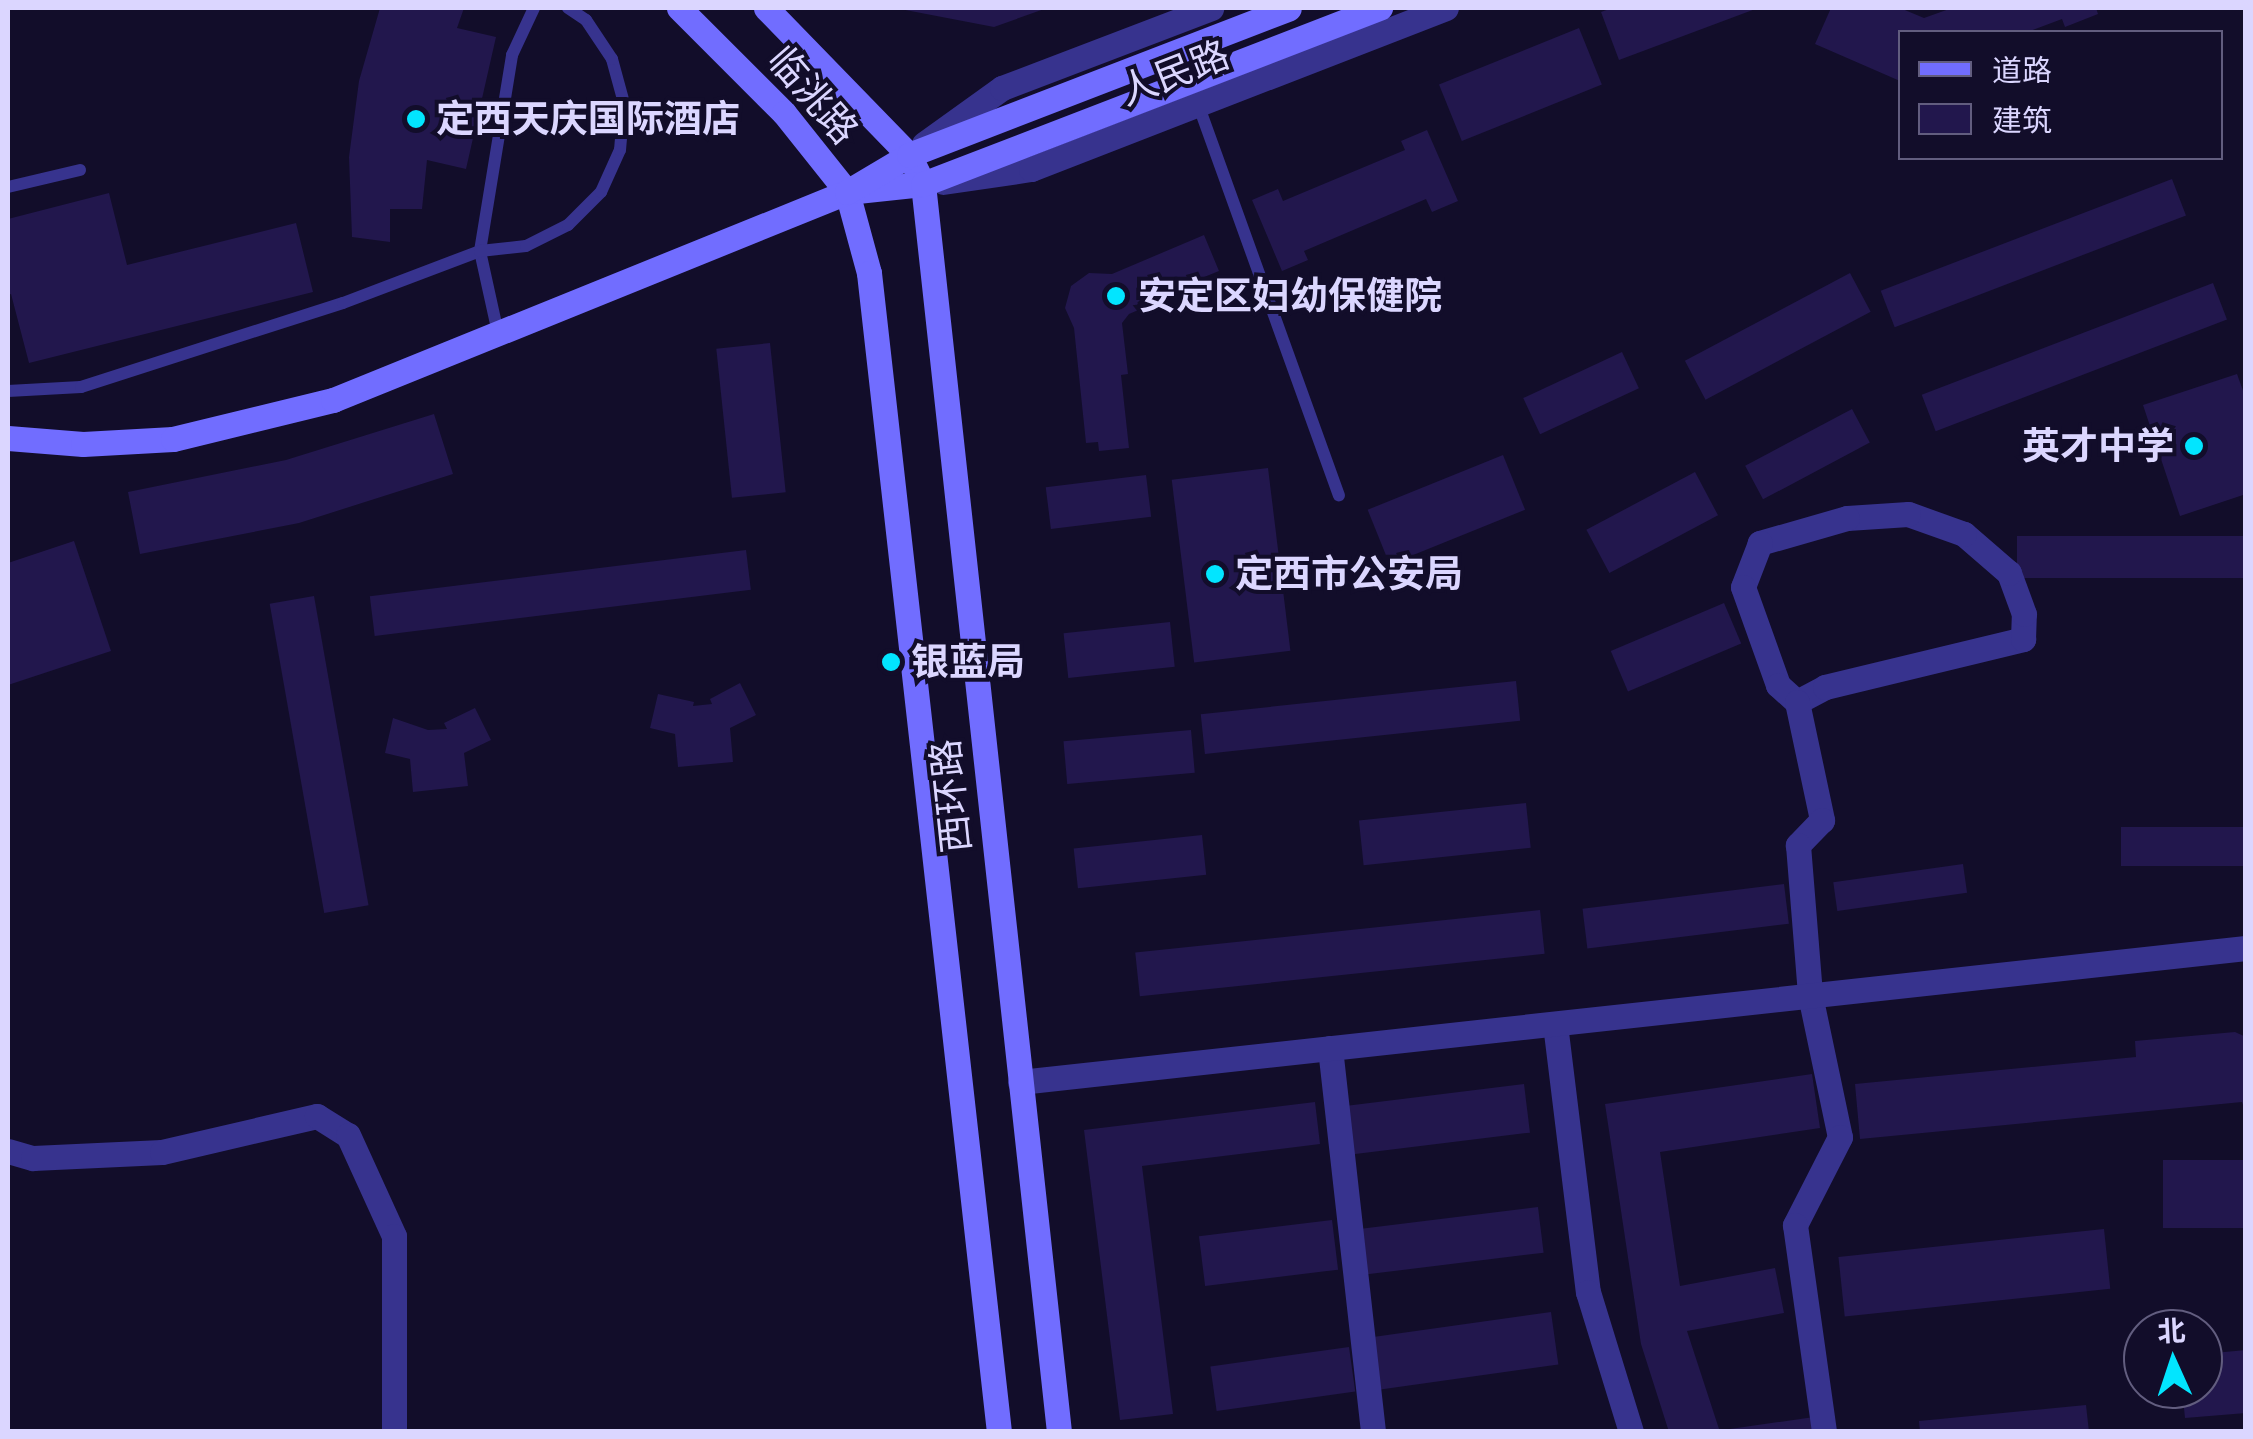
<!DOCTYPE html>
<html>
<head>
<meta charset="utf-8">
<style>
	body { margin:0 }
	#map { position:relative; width:2253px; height:1439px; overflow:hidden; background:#120d2a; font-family:"Titillium Web","Noto Sans SC",sans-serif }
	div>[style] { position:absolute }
	.building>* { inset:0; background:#22174d; transform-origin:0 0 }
	.service>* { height:12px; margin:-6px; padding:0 6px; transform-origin:6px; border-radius:6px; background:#37338e }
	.minor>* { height:25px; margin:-12.5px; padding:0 12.5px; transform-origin:12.5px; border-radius:12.5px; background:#37338e }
	.tertiary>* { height:25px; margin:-12.5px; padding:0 12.5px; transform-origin:12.5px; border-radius:12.5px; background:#37338e }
	.secondary>* { height:25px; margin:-12.5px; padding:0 12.5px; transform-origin:12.5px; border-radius:12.5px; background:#716dff }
	.dots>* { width:28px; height:28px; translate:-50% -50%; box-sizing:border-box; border:5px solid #120d2a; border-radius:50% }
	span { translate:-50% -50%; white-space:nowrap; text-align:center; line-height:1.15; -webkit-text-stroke:8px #120d2a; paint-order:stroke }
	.street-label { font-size:38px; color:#dbd6ff }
	.poi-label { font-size:38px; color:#dbd6ff; font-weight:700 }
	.left { translate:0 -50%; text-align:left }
	.right { translate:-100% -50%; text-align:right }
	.frame { position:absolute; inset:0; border:10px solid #dbd6ff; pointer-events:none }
	.legend { position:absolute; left:1898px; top:30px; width:325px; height:130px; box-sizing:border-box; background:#120d2a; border:2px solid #625d7f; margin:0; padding:12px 18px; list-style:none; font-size:30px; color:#dbd6ff }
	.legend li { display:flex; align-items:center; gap:20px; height:50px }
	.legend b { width:50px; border:2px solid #625d7f }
	.north { position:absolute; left:2123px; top:1309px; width:100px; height:100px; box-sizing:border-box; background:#120d2a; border:2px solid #625d7f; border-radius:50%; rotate:357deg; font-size:28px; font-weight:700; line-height:40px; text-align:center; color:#dbd6ff }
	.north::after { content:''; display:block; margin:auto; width:35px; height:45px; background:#02e5ff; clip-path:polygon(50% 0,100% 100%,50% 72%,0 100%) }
</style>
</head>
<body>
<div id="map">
	<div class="building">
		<i style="clip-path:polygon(380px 8px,464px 8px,457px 28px,496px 37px,466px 169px,427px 160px,422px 209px,390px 209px,390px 242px,352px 237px,349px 157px,359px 81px)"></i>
		<i style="clip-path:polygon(895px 8px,1047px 8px,994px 27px)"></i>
		<i style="clip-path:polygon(1612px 8px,1758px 8px,1619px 60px,1601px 12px)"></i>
		<i style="clip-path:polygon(1831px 8px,1900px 8px,1924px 18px,1952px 8px,2096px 8px,2098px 14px,2065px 27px,2062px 19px,2027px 32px,1900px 32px,1900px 81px,1815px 44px)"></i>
		<i style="left:1579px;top:28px;width:61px;height:151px;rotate:68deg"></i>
		<i style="clip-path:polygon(1427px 130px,1458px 201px,1432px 212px,1426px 199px,1304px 251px,1308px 260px,1282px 271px,1252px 200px,1278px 189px,1283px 201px,1405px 150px,1401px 141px)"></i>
		<i style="left:2172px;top:179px;width:39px;height:312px;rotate:69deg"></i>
		<i style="clip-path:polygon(109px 193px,127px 265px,296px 223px,313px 292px,29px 363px,11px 294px,8px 295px,8px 219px)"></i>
		<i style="clip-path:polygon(1204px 235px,1219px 271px,1162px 294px,1164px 299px,1129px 314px,1122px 323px,1128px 374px,1121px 375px,1129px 448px,1099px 451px,1098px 442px,1086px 443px,1074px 328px,1065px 308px,1071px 286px,1089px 273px,1112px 274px)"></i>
		<i style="left:1850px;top:273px;width:44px;height:187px;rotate:62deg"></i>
		<i style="left:2213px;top:283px;width:39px;height:312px;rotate:69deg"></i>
		<i style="left:770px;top:343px;width:150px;height:54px;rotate:84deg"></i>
		<i style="left:1622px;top:352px;width:40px;height:109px;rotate:65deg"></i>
		<i style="clip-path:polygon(2237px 374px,2246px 399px,2246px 494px,2180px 516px,2143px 405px)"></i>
		<i style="left:1852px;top:409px;width:38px;height:121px;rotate:62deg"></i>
		<i style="clip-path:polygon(434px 414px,453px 474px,299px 523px,140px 554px,128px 492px,286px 460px)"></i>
		<i style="left:1503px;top:455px;width:59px;height:146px;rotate:68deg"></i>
		<i style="left:1268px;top:468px;width:184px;height:97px;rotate:83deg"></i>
		<i style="left:1695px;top:472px;width:49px;height:123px;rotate:62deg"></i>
		<i style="left:1146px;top:475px;width:42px;height:101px;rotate:83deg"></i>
		<i style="left:2246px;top:536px;width:42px;height:229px;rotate:90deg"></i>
		<i style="clip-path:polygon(74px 541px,111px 651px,8px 685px,8px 563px)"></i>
		<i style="left:746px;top:550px;width:40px;height:379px;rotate:83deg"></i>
		<i style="left:314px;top:596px;width:314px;height:45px;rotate:80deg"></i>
		<i style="left:1724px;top:603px;width:44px;height:123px;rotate:67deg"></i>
		<i style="left:1170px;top:622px;width:45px;height:107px;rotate:84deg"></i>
		<i style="left:1516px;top:681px;width:40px;height:317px;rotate:84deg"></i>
		<i style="clip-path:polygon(740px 683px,756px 715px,730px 728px,733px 762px,678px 767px,675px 734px,650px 728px,658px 694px,694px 702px,693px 706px,712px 704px,710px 699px)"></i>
		<i style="clip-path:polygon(475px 708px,491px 740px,464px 753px,468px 786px,413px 792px,410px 759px,385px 753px,393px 718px,428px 730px,447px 729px,444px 723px)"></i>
		<i style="left:1191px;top:730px;width:43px;height:128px;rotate:85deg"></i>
		<i style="left:1526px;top:803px;width:45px;height:168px;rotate:84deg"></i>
		<i style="left:2246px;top:827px;width:39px;height:125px;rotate:90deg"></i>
		<i style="left:1202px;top:835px;width:40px;height:129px;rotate:84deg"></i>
		<i style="left:1963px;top:864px;width:29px;height:131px;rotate:82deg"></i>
		<i style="left:1784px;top:884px;width:40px;height:203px;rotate:83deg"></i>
		<i style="left:1540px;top:910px;width:44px;height:407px;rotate:84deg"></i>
		<i style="clip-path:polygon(2235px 1032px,2246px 1037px,2246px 1114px,2242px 1102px,1860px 1139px,1855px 1084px,2136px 1057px,2135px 1041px)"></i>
		<i style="clip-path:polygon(1812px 1074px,1820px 1128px,1660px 1152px,1680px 1286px,1775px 1268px,1784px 1313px,1687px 1331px,1720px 1432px,1669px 1432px,1641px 1344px,1605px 1104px)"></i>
		<i style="left:1524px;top:1084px;width:49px;height:178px;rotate:83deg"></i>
		<i style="clip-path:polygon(1315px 1102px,1320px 1144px,1142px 1166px,1173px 1414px,1120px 1420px,1084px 1130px)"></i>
		<i style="left:2246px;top:1160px;width:68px;height:83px;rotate:90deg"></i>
		<i style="left:1538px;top:1207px;width:46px;height:180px;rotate:83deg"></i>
		<i style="left:1332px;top:1220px;width:50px;height:134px;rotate:83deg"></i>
		<i style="left:2104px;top:1229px;width:60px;height:267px;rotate:84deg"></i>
		<i style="left:1551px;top:1312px;width:53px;height:185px;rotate:82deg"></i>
		<i style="left:1349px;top:1347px;width:45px;height:140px;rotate:82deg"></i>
		<i style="clip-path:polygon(2246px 1350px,2246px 1413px,2185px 1418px,2182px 1389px,2203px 1389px,2203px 1354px)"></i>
		<i style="clip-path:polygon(2086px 1405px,2089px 1432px,1920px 1432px,1919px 1421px)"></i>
		<i style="clip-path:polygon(1814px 1417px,1816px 1432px,1731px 1432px,1730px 1429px)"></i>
	</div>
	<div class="service">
		<i style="left:1198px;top:104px;width:416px;rotate:70.2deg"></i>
		<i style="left:8px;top:187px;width:74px;rotate:-13.3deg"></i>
		<i style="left:498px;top:333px;width:84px;rotate:-102.4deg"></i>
		<i style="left:480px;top:251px;width:199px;rotate:-80.7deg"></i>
		<i style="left:512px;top:55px;width:52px;rotate:-64.9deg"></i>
		<i style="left:8px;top:391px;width:73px;rotate:-3.1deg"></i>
		<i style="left:81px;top:387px;width:275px;rotate:-17.8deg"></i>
		<i style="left:343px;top:303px;width:147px;rotate:-20.8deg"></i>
		<i style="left:480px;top:251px;width:46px;rotate:-6.2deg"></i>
		<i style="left:526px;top:246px;width:47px;rotate:-26.6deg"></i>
		<i style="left:568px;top:225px;width:47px;rotate:-45deg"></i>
		<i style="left:601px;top:192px;width:46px;rotate:-65.7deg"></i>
		<i style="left:620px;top:150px;width:47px;rotate:-85.1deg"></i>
		<i style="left:624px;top:103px;width:46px;rotate:-105.3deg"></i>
		<i style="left:612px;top:59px;width:47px;rotate:-123.7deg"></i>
		<i style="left:586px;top:20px;width:22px;rotate:-146deg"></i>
	</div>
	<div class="minor">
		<i style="left:924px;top:144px;width:96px;rotate:-35.7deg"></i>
		<i style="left:1002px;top:88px;width:224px;rotate:-20.9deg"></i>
		<i style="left:943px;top:182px;width:89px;rotate:-8.4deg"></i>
		<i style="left:1031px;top:169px;width:445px;rotate:-21.2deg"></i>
		<i style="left:1797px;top:702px;width:32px;rotate:-28deg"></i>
		<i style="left:1825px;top:687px;width:204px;rotate:-13.6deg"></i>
		<i style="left:2023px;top:639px;width:25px;rotate:-88deg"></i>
		<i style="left:2024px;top:614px;width:44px;rotate:-110.1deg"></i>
		<i style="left:2009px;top:573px;width:60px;rotate:-139.1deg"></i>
		<i style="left:1964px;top:534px;width:59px;rotate:-160.3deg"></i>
		<i style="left:1908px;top:514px;width:61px;rotate:176.2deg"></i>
		<i style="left:1847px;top:518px;width:91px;rotate:164deg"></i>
		<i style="left:1760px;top:543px;width:47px;rotate:111.1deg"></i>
		<i style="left:1743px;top:587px;width:104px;rotate:70.3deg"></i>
		<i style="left:1778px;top:685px;width:25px;rotate:42deg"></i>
		<i style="left:1797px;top:702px;width:121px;rotate:78deg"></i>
		<i style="left:1822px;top:820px;width:35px;rotate:134deg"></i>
		<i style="left:1798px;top:845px;width:150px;rotate:85.4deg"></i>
		<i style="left:1810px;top:995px;width:145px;rotate:78.1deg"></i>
		<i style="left:1840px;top:1137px;width:99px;rotate:117.1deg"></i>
		<i style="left:1795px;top:1225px;width:209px;rotate:82deg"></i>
		<i style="left:1555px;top:1024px;width:270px;rotate:83deg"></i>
		<i style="left:1588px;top:1292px;width:146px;rotate:72.9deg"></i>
		<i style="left:1330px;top:1048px;width:386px;rotate:83.6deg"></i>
		<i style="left:8px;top:1151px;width:26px;rotate:16deg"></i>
		<i style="left:33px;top:1158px;width:129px;rotate:-2.7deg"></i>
		<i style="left:162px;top:1152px;width:159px;rotate:-13.1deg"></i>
		<i style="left:317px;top:1116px;width:36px;rotate:32deg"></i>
		<i style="left:348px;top:1135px;width:111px;rotate:65.5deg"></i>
		<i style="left:394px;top:1236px;width:196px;rotate:90deg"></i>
	</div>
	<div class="tertiary">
		<i style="left:1020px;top:1082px;width:1233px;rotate:-6.24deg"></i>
	</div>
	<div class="secondary">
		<i style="left:679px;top:8px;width:148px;rotate:45deg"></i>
		<i style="left:784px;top:113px;width:101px;rotate:51.4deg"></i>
		<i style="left:847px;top:192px;width:84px;rotate:74.8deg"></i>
		<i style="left:869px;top:273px;width:1166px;rotate:83.6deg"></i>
		<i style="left:766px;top:8px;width:205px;rotate:45.8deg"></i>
		<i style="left:909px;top:155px;width:32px;rotate:64deg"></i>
		<i style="left:923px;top:184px;width:1255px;rotate:83.78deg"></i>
		<i style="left:857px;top:191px;width:66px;rotate:-6.1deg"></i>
		<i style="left:923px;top:184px;width:490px;rotate:-21.1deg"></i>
		<i style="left:8px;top:438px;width:75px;rotate:4.6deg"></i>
		<i style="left:83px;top:444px;width:90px;rotate:-3.2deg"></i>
		<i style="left:173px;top:439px;width:165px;rotate:-13.7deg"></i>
		<i style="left:333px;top:400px;width:554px;rotate:-22.03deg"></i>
		<i style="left:847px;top:192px;width:72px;rotate:-30.8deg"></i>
		<i style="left:909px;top:155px;width:407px;rotate:-21.1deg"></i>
	</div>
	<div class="dots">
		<i style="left:416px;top:119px;background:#02e5ff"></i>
		<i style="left:1116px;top:296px;background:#02e5ff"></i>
		<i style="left:2194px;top:446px;background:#02e5ff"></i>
		<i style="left:1215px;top:574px;background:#02e5ff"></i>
		<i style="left:891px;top:662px;background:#02e5ff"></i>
	</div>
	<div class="street-label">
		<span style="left:1174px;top:73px;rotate:-21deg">人民路</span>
		<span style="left:813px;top:95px;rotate:49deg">临洮路</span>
		<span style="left:951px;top:796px;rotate:-96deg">西环路</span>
	</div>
	<div class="poi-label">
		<span class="left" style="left:436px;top:119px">定西天庆国际酒店</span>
		<span class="left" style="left:1138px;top:296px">安定区妇幼保健院</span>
		<span class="right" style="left:2174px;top:446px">英才中学</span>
		<span class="left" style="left:1235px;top:574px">定西市公安局</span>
		<span class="left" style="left:911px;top:662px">银蓝局</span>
	</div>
	<div class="frame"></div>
	<ul class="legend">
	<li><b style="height:12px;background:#716dff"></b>道路</li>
	<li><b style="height:28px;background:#22174d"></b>建筑</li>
	</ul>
	<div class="north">北</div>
</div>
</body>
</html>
